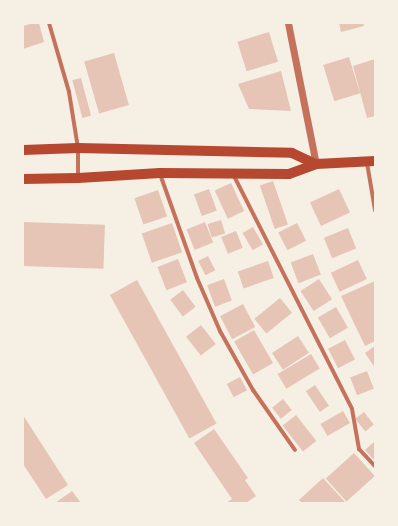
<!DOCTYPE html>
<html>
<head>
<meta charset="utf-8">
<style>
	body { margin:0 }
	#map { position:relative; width:398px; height:526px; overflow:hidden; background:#f6efe4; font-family:Barlow,sans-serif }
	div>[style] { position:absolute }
	.building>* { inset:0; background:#e6c5b7; transform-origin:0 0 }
	.minor>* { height:4px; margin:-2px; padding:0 2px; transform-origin:2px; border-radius:2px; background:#c5725c }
	.tertiary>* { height:7px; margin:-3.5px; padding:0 3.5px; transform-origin:3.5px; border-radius:3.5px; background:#c5725c }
	.primary>* { height:10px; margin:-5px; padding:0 5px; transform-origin:5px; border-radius:5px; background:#b5482f }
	span { translate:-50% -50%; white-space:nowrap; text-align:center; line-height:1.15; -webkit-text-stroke:3px #f6efe4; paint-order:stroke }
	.frame { position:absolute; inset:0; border:24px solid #f6efe4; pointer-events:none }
</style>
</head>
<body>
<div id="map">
	<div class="building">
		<i style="clip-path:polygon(34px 23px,39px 23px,44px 42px,23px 49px,23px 26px)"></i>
		<i style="clip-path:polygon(339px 23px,363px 23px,364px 26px,341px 32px)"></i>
		<i style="left:269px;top:32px;width:31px;height:33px;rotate:73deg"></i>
		<i style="left:114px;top:53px;width:54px;height:31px;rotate:74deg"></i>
		<i style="left:349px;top:57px;width:38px;height:27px;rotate:73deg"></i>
		<i style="clip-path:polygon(375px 59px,375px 116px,367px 118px,353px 66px)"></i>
		<i style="clip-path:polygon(281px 71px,291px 111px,249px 109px,238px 84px)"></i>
		<i style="left:81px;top:78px;width:39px;height:9px;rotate:75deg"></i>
		<i style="left:273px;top:181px;width:46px;height:14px;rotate:71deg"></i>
		<i style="left:231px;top:183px;width:31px;height:18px;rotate:65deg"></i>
		<i style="left:209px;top:189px;width:23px;height:16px;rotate:70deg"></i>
		<i style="left:339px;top:189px;width:26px;height:32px;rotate:65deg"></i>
		<i style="left:158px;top:190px;width:28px;height:25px;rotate:71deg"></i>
		<i style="left:221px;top:220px;width:14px;height:14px;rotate:73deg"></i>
		<i style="left:23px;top:222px;width:82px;height:44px;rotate:2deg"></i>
		<i style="left:205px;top:222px;width:22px;height:20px;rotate:68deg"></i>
		<i style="left:172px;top:223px;width:31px;height:32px;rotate:71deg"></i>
		<i style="left:297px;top:223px;width:20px;height:21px;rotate:63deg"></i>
		<i style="left:253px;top:227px;width:20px;height:12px;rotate:60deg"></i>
		<i style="left:348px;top:228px;width:22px;height:26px;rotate:68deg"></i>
		<i style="left:236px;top:231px;width:18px;height:16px;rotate:68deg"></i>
		<i style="left:313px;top:254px;width:22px;height:24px;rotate:69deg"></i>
		<i style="left:208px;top:256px;width:16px;height:11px;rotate:63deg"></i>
		<i style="left:178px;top:259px;width:25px;height:22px;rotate:69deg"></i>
		<i style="left:358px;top:260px;width:21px;height:30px;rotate:65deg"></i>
		<i style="left:268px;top:261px;width:18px;height:32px;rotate:71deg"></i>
		<i style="left:224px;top:279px;width:23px;height:18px;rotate:70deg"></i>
		<i style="left:319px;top:279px;width:24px;height:22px;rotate:57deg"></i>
		<i style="left:137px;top:280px;width:164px;height:31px;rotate:61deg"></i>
		<i style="clip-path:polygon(375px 281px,375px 341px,365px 346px,341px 296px)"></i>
		<i style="left:183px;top:290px;width:21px;height:16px;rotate:53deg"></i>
		<i style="left:280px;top:298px;width:19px;height:33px;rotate:51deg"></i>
		<i style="left:243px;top:304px;width:26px;height:26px;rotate:62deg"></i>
		<i style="left:336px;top:307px;width:24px;height:21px;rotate:60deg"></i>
		<i style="left:201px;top:325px;width:24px;height:19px;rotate:52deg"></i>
		<i style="left:254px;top:330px;width:38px;height:23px;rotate:60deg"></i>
		<i style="left:298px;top:336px;width:20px;height:31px;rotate:57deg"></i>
		<i style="left:345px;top:340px;width:22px;height:19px;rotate:63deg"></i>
		<i style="clip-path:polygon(375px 346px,375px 368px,365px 353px)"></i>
		<i style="left:311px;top:354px;width:17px;height:39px;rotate:59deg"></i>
		<i style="left:367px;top:371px;width:19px;height:18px;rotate:69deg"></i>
		<i style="left:240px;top:377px;width:15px;height:15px;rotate:62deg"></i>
		<i style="left:315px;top:385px;width:25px;height:11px;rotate:56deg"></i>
		<i style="left:283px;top:399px;width:14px;height:14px;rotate:51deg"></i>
		<i style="left:343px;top:411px;width:14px;height:26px;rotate:60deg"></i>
		<i style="left:364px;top:412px;width:16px;height:11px;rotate:52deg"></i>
		<i style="clip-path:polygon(23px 415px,68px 485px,46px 499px,23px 464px)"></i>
		<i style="left:296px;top:415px;width:33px;height:17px;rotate:52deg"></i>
		<i style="clip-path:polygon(214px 429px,248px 478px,245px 480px,256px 496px,246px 503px,226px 503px,232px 499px,194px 443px)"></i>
		<i style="clip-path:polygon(375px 441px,375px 461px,365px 450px)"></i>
		<i style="left:354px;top:453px;width:31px;height:38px;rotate:48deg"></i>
		<i style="clip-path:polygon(323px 478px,346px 503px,302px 503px,299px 500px)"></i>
		<i style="clip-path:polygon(72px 491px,81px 503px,55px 503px)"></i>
	</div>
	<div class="minor">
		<i style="left:49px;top:23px;width:72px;rotate:73.8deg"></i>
		<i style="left:69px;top:92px;width:57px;rotate:80.9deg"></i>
		<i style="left:78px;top:148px;width:29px;rotate:90deg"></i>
		<i style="left:367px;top:163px;width:48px;rotate:80.3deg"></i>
		<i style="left:160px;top:174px;width:110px;rotate:70.4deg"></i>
		<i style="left:197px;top:278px;width:58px;rotate:66.5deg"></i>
		<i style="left:220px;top:331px;width:68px;rotate:60.8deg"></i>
		<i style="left:253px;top:390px;width:73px;rotate:55deg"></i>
		<i style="left:233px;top:174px;width:263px;rotate:63.1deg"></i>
		<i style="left:352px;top:409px;width:41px;rotate:80.1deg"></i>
		<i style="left:359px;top:449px;width:23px;rotate:47deg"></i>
	</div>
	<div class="tertiary">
		<i style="left:288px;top:23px;width:144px;rotate:78.8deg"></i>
	</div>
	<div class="primary">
		<i style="left:23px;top:150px;width:55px;rotate:-2.1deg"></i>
		<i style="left:78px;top:148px;width:214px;rotate:1.3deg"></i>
		<i style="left:292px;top:153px;width:26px;rotate:25deg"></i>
		<i style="left:23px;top:179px;width:55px;rotate:-1deg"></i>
		<i style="left:78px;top:178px;width:82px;rotate:-3.5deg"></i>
		<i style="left:160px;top:173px;width:129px;rotate:0.4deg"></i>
		<i style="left:289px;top:174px;width:29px;rotate:-20deg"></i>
		<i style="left:316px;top:164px;width:59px;rotate:-2.9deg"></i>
	</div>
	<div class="frame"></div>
</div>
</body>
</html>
